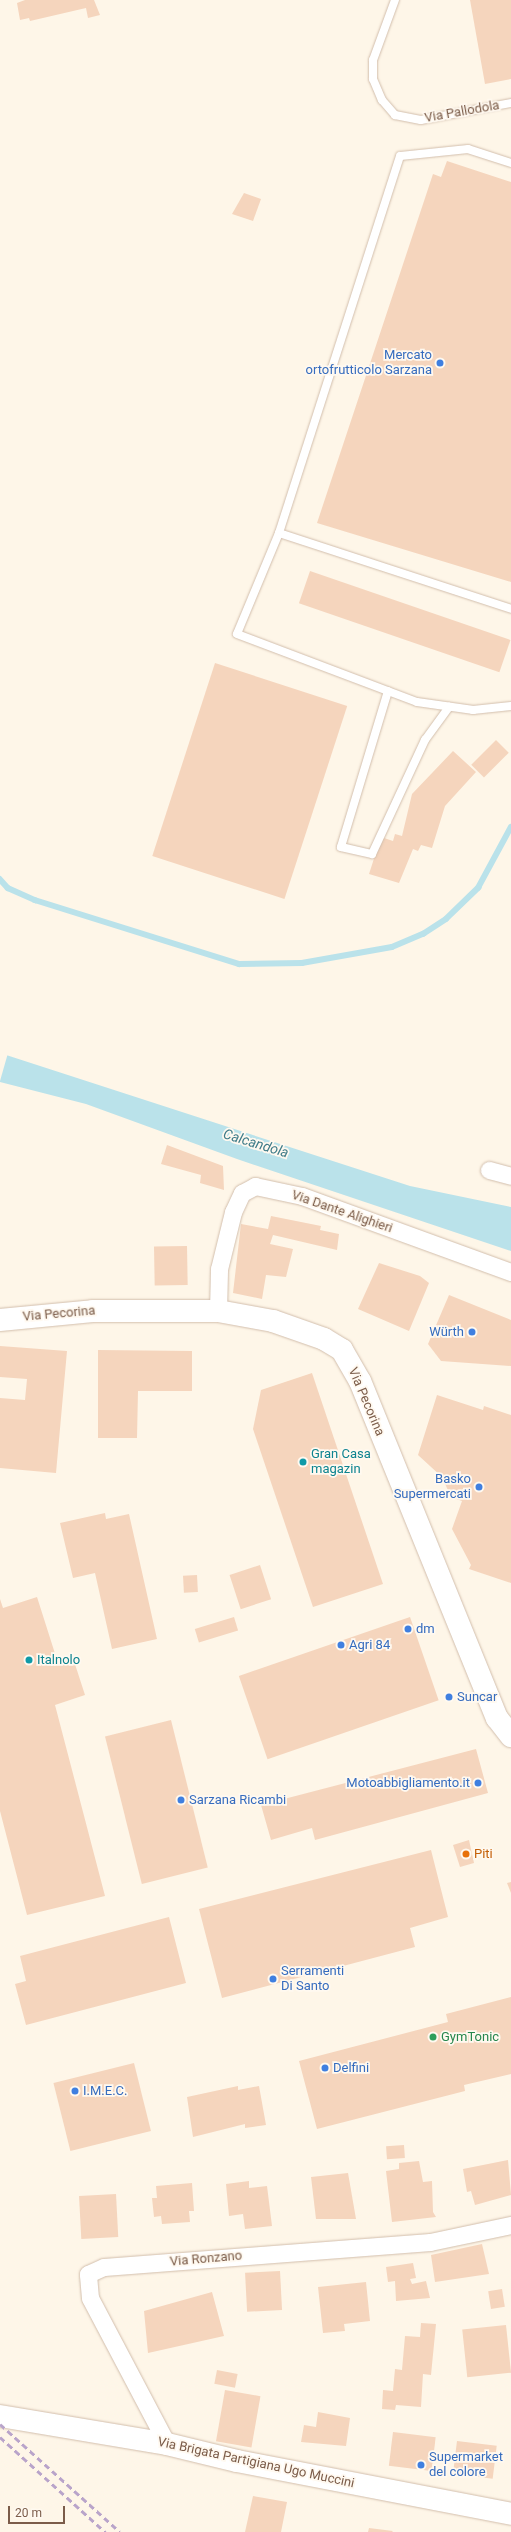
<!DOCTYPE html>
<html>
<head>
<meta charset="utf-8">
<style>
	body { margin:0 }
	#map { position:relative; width:511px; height:2532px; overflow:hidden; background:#fef6e8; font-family:Roboto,sans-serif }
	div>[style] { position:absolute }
	.water>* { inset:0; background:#bae2ea }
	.pier>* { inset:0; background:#fef6e8 }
	.stream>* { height:5.5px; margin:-2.75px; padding:0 2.75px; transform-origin:2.75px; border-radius:2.75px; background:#bae2ea }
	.building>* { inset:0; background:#f5d5bd; transform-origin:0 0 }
	.roads { filter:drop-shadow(0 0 1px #d2beac) drop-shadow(0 0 1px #d2beac) }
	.lane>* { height:8px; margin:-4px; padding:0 4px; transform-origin:4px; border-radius:4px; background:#fff }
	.street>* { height:17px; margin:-8.5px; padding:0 8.5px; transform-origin:8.5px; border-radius:8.5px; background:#fff }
	.secondary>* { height:22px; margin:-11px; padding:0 11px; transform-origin:11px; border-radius:11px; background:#fff }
	.rail>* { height:3px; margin-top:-1.5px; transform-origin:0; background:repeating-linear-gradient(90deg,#b9a4ca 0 6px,transparent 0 10px) }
	.dots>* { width:11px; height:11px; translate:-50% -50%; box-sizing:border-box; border:2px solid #fff9f0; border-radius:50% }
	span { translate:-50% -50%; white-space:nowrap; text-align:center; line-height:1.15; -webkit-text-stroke:3.5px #fff9f0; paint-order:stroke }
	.street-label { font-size:13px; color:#7b5c49 }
	.shop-label { font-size:13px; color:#366cbe }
	.right { translate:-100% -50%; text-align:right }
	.left { translate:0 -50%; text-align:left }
	.culture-label { font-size:13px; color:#0d838f }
	.food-label { font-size:13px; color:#c56008 }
	.leisure-label { font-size:13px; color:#27864d }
	.water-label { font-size:14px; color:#3e7b88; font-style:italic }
	.scale { position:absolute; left:8px; top:2506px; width:57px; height:18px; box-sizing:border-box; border:2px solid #7b5c49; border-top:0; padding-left:5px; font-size:12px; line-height:14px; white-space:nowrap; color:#7b5c49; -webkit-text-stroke:3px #fff9f0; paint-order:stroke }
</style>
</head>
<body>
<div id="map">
	<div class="water">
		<i style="clip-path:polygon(0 1053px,410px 1186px,511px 1207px,511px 1251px,237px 1159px,86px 1104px,0 1082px)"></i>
	</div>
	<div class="pier">
		<i style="clip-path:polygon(0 1051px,8px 1053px,0 1081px)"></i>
	</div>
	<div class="stream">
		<i style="left:0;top:879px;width:12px;rotate:48deg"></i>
		<i style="left:8px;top:888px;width:30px;rotate:24deg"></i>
		<i style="left:35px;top:900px;width:214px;rotate:17.4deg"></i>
		<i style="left:239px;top:964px;width:63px;rotate:-0.9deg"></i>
		<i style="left:302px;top:963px;width:91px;rotate:-10.1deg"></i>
		<i style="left:392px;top:947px;width:34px;rotate:-23deg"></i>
		<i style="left:423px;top:934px;width:27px;rotate:-33deg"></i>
		<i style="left:446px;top:919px;width:45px;rotate:-44.1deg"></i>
		<i style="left:478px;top:888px;width:69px;rotate:-61.6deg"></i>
	</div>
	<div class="building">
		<i style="clip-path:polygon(25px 0,94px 0,100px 15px,88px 18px,86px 8px,30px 21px,29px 18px,20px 20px,17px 3px)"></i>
		<i style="clip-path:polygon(470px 0,511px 0,511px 79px,485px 84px)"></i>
		<i style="clip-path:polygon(447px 161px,511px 182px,511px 582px,317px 523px,433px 174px,441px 177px)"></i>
		<i style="clip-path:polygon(244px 193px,261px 199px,253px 221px,232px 214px)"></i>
		<i style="left:310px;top:571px;width:212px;height:34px;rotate:19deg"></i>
		<i style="left:215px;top:663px;width:139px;height:203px;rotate:18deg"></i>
		<i style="left:496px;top:740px;width:18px;height:35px;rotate:45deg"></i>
		<i style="clip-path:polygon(453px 751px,476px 772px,445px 806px,432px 848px,421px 845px,418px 851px,413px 849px,399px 883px,369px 874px,381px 837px,393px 841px,395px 834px,402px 836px,412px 794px)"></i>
		<i style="clip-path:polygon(167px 1145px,223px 1166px,224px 1190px,200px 1183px,201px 1175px,161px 1164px)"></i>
		<i style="clip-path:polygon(271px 1216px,321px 1226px,320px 1230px,339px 1234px,337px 1250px,273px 1235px,270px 1244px,293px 1249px,286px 1277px,266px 1275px,262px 1299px,233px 1293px,241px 1224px,268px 1229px)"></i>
		<i style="left:187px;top:1246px;width:39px;height:33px;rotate:89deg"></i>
		<i style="clip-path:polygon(379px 1263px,420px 1276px,429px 1283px,409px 1331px,358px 1309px)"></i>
		<i style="clip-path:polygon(449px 1295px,511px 1320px,511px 1366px,441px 1361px,428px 1344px)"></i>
		<i style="clip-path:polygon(0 1346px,67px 1351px,56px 1473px,0 1468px,0 1398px,25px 1400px,27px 1379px,0 1377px)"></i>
		<i style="clip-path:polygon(98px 1350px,192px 1351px,192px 1391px,138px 1391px,137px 1438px,98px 1438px)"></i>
		<i style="clip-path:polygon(312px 1373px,383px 1584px,313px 1607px,253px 1429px,261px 1390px)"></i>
		<i style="clip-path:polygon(437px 1395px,483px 1410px,484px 1406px,511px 1415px,511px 1583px,469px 1569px,471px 1565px,452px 1529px,462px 1501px,451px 1497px,442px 1477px,418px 1455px)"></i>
		<i style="clip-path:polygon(105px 1513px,106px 1519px,129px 1514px,157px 1639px,112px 1649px,95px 1573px,73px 1578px,60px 1523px)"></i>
		<i style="left:260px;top:1565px;width:36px;height:32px;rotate:72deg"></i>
		<i style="left:197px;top:1575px;width:17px;height:14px;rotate:87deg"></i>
		<i style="clip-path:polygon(37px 1597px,58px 1663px,73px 1658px,85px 1695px,55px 1705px,105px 1896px,27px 1915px,0 1811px,0 1599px,3px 1608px)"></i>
		<i style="left:234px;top:1617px;width:14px;height:41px;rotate:73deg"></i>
		<i style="left:410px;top:1617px;width:88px;height:181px;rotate:71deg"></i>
		<i style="left:171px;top:1720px;width:152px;height:68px;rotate:76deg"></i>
		<i style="clip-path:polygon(476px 1749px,488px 1793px,315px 1840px,312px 1828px,271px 1840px,261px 1805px)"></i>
		<i style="clip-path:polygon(469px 1840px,474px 1863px,460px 1867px,453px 1845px)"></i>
		<i style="clip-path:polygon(431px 1850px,448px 1917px,410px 1928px,415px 1947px,222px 1998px,199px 1909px)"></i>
		<i style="clip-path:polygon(511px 1882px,511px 1893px,507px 1883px)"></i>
		<i style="clip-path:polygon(169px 1917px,186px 1983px,26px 2025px,15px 1984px,26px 1981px,20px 1956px)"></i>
		<i style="clip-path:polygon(511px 1997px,511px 2074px,464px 2085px,465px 2091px,317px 2129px,299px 2061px,448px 2022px,446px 2014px)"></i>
		<i style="left:134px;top:2063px;width:70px;height:83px;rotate:76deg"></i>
		<i style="clip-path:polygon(238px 2086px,238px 2090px,259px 2086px,266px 2125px,245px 2128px,245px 2124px,193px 2137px,187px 2097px)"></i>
		<i style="left:404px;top:2145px;width:13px;height:18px;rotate:86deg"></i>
		<i style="clip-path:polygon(508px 2160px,511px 2195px,475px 2205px,471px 2191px,467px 2192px,463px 2169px)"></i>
		<i style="clip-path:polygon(419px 2161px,423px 2182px,432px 2181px,433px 2212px,436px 2217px,392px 2222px,386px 2171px,399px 2169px,399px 2163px)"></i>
		<i style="clip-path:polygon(348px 2173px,356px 2219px,316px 2219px,311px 2177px)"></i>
		<i style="clip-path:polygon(249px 2181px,249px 2188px,267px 2186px,272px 2226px,245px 2229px,243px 2214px,229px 2216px,226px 2184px)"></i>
		<i style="clip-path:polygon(192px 2183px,194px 2211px,189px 2211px,190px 2222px,162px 2224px,161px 2216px,154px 2217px,152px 2198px,157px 2198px,156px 2186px)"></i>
		<i style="left:116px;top:2194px;width:43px;height:37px;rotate:87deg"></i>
		<i style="clip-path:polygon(482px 2244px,489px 2274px,435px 2282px,431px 2255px)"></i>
		<i style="clip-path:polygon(413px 2263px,416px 2278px,410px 2279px,412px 2284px,426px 2281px,430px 2298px,396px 2301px,395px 2281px,388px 2282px,386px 2267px)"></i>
		<i style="left:280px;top:2271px;width:39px;height:35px;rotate:87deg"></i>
		<i style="clip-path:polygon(366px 2282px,370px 2321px,344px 2324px,345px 2331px,323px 2333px,318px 2287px)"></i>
		<i style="left:502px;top:2289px;width:18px;height:14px;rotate:81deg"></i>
		<i style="clip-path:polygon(212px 2292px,224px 2336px,148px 2353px,144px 2311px)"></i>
		<i style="clip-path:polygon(421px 2323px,436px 2324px,431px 2375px,423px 2374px,421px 2407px,396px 2405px,395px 2410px,382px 2409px,383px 2390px,393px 2391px,395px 2369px,402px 2370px,405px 2336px,420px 2337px)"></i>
		<i style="left:506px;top:2325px;width:48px;height:44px;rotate:84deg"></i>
		<i style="left:217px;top:2370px;width:21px;height:14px;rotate:11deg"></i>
		<i style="left:225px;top:2390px;width:36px;height:52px;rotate:10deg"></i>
		<i style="clip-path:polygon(318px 2412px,350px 2418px,346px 2446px,301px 2442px,304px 2425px,316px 2427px)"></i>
		<i style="left:393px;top:2432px;width:43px;height:34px;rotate:7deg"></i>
		<i style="left:457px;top:2441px;width:40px;height:33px;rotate:7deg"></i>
		<i style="clip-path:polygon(253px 2496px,287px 2502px,281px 2532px,245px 2532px)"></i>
		<i style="clip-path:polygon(369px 2528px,393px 2531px,392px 2532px,368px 2532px)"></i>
	</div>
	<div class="roads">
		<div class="lane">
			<i style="left:395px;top:0;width:64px;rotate:110.1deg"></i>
			<i style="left:373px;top:60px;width:19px;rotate:90deg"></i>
			<i style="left:373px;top:79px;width:23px;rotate:67deg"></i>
			<i style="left:382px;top:100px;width:20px;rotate:49deg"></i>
			<i style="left:395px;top:115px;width:26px;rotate:11deg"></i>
			<i style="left:421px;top:120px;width:92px;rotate:-10.7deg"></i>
			<i style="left:511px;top:163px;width:45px;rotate:-162deg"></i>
			<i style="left:468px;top:149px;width:68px;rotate:174.1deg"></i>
			<i style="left:400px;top:156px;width:396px;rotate:107.8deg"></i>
			<i style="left:279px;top:533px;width:109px;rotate:112.6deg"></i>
			<i style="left:237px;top:634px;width:192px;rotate:20.7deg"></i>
			<i style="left:417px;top:702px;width:57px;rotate:8.1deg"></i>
			<i style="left:473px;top:710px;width:38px;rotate:-6deg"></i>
			<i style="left:279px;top:533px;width:244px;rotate:18.1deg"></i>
			<i style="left:388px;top:691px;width:163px;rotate:106.8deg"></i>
			<i style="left:341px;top:847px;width:32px;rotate:13deg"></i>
			<i style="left:372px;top:854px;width:126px;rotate:-65.1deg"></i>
			<i style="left:425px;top:740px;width:41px;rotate:-54deg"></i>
		</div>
		<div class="street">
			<i style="left:489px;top:1170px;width:23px;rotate:15deg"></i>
			<i style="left:218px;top:1311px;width:42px;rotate:-88.6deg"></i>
			<i style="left:219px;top:1269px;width:59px;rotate:-76.2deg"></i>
			<i style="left:233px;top:1212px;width:21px;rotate:-65deg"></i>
			<i style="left:242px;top:1193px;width:15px;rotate:-28deg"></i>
			<i style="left:255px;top:1186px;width:48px;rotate:12deg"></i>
			<i style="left:302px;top:1196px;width:222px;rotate:20deg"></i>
			<i style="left:167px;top:2444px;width:165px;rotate:-117.8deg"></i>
			<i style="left:90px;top:2298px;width:24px;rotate:-95deg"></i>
			<i style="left:88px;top:2274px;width:17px;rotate:-24deg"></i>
			<i style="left:104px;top:2267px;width:327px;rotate:-4.4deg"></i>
			<i style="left:430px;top:2242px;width:83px;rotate:-11.9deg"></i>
		</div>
		<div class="secondary">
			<i style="left:0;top:1320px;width:93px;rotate:-5.5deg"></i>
			<i style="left:93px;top:1311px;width:125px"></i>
			<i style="left:218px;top:1311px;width:56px;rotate:10.3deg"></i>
			<i style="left:273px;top:1321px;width:54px;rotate:19.4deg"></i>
			<i style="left:324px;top:1339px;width:21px;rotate:31deg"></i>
			<i style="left:342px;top:1350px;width:36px;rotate:60deg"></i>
			<i style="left:360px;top:1381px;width:364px;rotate:67.9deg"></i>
			<i style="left:497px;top:1718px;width:23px;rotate:52deg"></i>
			<i style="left:0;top:2416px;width:169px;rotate:9.5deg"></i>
			<i style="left:167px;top:2444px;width:72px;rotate:13.7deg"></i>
			<i style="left:237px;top:2461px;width:279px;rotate:10.9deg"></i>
		</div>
	</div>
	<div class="rail">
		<i style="left:0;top:2424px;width:161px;rotate:42deg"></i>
		<i style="left:0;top:2437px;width:142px;rotate:42.1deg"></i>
	</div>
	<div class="dots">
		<i style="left:440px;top:363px;background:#3f7fe0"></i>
		<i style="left:472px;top:1332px;background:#3f7fe0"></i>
		<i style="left:303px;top:1462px;background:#0f9aa8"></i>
		<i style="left:479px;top:1487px;background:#3f7fe0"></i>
		<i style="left:408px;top:1629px;background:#3f7fe0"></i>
		<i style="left:341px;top:1645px;background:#3f7fe0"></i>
		<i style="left:29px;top:1660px;background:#0f9aa8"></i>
		<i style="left:449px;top:1697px;background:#3f7fe0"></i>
		<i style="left:478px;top:1783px;background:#3f7fe0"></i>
		<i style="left:181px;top:1800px;background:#3f7fe0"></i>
		<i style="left:466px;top:1854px;background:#e8710a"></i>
		<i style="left:273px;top:1979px;background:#3f7fe0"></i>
		<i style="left:433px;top:2037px;background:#2e9e5b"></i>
		<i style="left:325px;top:2068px;background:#3f7fe0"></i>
		<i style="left:75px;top:2091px;background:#3f7fe0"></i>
		<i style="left:421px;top:2465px;background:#3f7fe0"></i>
	</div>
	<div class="street-label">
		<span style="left:462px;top:112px;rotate:-10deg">Via Pallodola</span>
		<span style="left:342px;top:1212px;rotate:19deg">Via Dante Alighieri</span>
		<span style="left:59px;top:1314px;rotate:-5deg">Via Pecorina</span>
		<span style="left:366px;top:1402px;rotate:67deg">Via Pecorina</span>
		<span style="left:206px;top:2259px;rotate:-5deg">Via Ronzano</span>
		<span style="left:256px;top:2463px;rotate:12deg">Via Brigata Partigiana Ugo Muccini</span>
	</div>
	<div class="shop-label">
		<span class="right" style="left:432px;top:363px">Mercato<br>ortofrutticolo Sarzana</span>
		<span class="right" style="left:464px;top:1332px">Würth</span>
		<span class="right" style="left:471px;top:1487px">Basko<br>Supermercati</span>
		<span class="left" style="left:416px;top:1629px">dm</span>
		<span class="left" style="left:349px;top:1645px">Agri 84</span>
		<span class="left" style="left:457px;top:1697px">Suncar</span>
		<span class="right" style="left:470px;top:1783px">Motoabbigliamento.it</span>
		<span class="left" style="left:189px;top:1800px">Sarzana Ricambi</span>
		<span class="left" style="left:281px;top:1979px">Serramenti<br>Di Santo</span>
		<span class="left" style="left:333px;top:2068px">Delfini</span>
		<span class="left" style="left:83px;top:2091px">I.M.E.C.</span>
		<span class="left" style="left:429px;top:2465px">Supermarket<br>del colore</span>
	</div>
	<div class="culture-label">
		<span class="left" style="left:311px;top:1462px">Gran Casa<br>magazin</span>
		<span class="left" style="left:37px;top:1660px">Italnolo</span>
	</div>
	<div class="food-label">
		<span class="left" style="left:474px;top:1854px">Piti</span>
	</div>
	<div class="leisure-label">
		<span class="left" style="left:441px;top:2037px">GymTonic</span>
	</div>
	<div class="water-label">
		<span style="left:256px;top:1143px;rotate:17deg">Calcandola</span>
	</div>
	<div class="scale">20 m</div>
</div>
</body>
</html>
